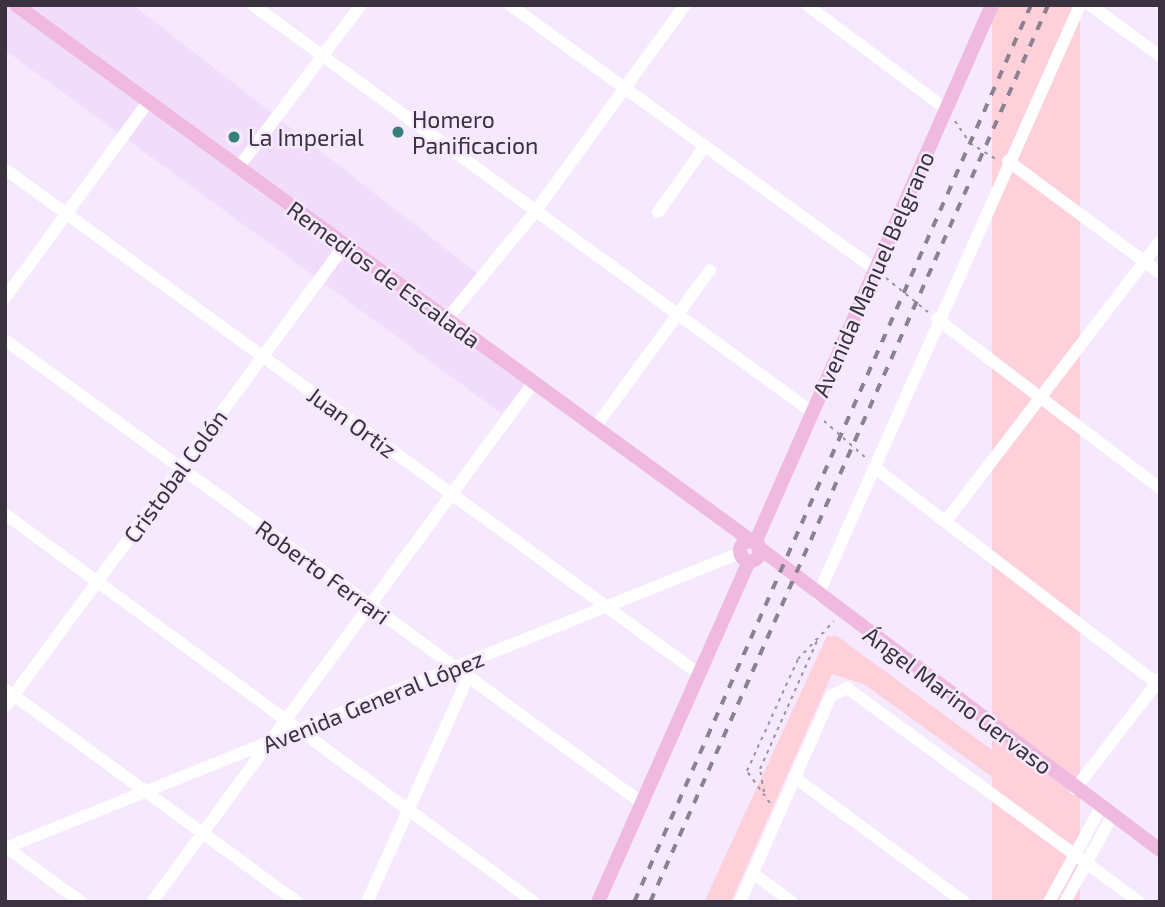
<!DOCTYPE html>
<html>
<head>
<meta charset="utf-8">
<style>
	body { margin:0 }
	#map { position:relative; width:1165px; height:907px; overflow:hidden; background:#f6e9fd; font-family:"Exo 2",sans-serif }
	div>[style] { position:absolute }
	.built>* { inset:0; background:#f1dcfc }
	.green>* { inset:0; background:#fdd0da; transform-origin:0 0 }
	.path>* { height:2px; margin-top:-1px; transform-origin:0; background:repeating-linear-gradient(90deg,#9d92a3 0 3.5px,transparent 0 8.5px) }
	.minor>* { height:12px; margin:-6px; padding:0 6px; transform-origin:6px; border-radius:6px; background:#fff }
	.major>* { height:14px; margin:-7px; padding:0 7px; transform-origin:7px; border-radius:7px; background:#f0b9e0 }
	.major>.ring { margin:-7px; padding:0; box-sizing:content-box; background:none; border:14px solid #f0b9e0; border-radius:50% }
	.rail>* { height:3.5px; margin-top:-1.75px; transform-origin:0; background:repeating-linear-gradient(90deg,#8b8191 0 9px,transparent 0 18px) }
	.dots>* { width:19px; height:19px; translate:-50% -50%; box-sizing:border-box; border:4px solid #f6e9fd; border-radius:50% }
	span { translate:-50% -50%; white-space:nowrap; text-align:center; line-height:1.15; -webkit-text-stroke:5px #f6e9fd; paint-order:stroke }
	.poi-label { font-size:23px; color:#3a323f }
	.left { translate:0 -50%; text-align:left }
	.street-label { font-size:23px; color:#3a323f }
	.frame { position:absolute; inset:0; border:7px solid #3a323f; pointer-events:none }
</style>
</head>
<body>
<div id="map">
	<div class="built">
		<i style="clip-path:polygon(5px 5px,133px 5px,482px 277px,448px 319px,534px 382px,501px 413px,5px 50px)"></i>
	</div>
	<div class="green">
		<i style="left:992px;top:5px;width:88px;height:980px"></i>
		<i style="clip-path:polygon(827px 636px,837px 636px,1071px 808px,1061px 827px,864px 684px,832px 674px,731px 902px,704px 902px)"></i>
	</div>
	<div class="path">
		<i style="left:955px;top:121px;width:27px;rotate:56deg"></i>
		<i style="left:970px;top:143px;width:31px;rotate:32deg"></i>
		<i style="left:886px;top:278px;width:54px;rotate:39deg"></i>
		<i style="left:824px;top:421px;width:57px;rotate:41.5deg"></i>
		<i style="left:764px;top:792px;width:23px;rotate:-100deg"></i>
		<i style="left:760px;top:769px;width:142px;rotate:-66deg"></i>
		<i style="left:770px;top:803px;width:39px;rotate:-126deg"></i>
		<i style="left:747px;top:771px;width:123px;rotate:-65.5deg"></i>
		<i style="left:798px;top:659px;width:52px;rotate:-46.5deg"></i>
	</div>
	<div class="minor">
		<i style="left:253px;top:5px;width:691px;rotate:36.06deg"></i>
		<i style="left:510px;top:5px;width:450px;rotate:35.9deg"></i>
		<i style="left:807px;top:5px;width:174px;rotate:36.8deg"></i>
		<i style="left:1090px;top:5px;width:87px;rotate:36.1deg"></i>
		<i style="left:1008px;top:161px;width:189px;rotate:36.4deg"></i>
		<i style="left:238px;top:168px;width:204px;rotate:-53deg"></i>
		<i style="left:5px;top:169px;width:858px;rotate:36.04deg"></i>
		<i style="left:658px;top:212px;width:81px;rotate:-54.5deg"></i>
		<i style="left:5px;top:298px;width:243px;rotate:-53.9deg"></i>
		<i style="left:447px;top:319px;width:139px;rotate:-50.6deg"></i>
		<i style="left:535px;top:212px;width:256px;rotate:-54.1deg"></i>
		<i style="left:937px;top:319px;width:280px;rotate:37.2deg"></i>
		<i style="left:5px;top:340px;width:787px;rotate:36.01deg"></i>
		<i style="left:596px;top:426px;width:193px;rotate:-53.8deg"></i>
		<i style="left:875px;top:468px;width:359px;rotate:37.4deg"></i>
		<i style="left:5px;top:514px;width:656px;rotate:36.26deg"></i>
		<i style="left:946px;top:521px;width:352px;rotate:-52.6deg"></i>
		<i style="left:818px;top:595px;width:646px;rotate:-66.06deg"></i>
		<i style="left:5px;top:689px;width:361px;rotate:36.1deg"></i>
		<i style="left:5px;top:707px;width:572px;rotate:-53.67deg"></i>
		<i style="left:794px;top:777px;width:211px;rotate:36.3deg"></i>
		<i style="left:1075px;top:789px;width:139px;rotate:-52.3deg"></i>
		<i style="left:5px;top:848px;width:792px;rotate:-21.87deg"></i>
		<i style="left:7px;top:848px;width:92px;rotate:36.1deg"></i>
		<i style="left:752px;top:873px;width:49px;rotate:35.9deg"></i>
		<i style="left:152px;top:902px;width:645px;rotate:-53.7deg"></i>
		<i style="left:367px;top:902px;width:247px;rotate:-65.8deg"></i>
		<i style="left:740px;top:902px;width:225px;rotate:-66.2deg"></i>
		<i style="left:831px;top:696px;width:18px;rotate:-27deg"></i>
		<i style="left:847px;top:688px;width:362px;rotate:36.2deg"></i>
		<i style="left:1049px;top:902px;width:108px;rotate:-61.3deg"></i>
		<i style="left:1065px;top:902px;width:98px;rotate:-61.3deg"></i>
	</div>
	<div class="major">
		<i style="left:16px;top:5px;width:912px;rotate:36.08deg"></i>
		<i class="ring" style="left:740px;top:541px;width:6px;height:6px"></i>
		<i style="left:755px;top:543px;width:588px;rotate:-66.23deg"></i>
		<i style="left:758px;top:547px;width:503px;rotate:37.01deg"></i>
		<i style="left:598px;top:902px;width:373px;rotate:-66.1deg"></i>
	</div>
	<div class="rail">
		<i style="left:634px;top:902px;width:981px;rotate:-66.13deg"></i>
		<i style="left:650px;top:902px;width:981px;rotate:-66.07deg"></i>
	</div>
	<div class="dots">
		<i style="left:398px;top:132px;background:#367f7d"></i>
		<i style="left:234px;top:137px;background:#367f7d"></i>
	</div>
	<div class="poi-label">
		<span class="left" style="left:412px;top:132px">Homero<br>Panificacion</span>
		<span class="left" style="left:248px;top:137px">La Imperial</span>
	</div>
	<div class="street-label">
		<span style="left:384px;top:274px;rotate:36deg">Remedios de Escalada</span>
		<span style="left:873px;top:274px;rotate:-66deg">Avenida Manuel Belgrano</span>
		<span style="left:352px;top:422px;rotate:36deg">Juan Ortiz</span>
		<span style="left:175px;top:476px;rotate:-54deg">Cristobal Colón</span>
		<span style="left:323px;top:572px;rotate:36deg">Roberto Ferrari</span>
		<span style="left:958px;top:700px;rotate:37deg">Ángel Marino Gervaso</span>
		<span style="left:373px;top:701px;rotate:-22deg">Avenida General López</span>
	</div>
	<div class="frame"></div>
</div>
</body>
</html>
